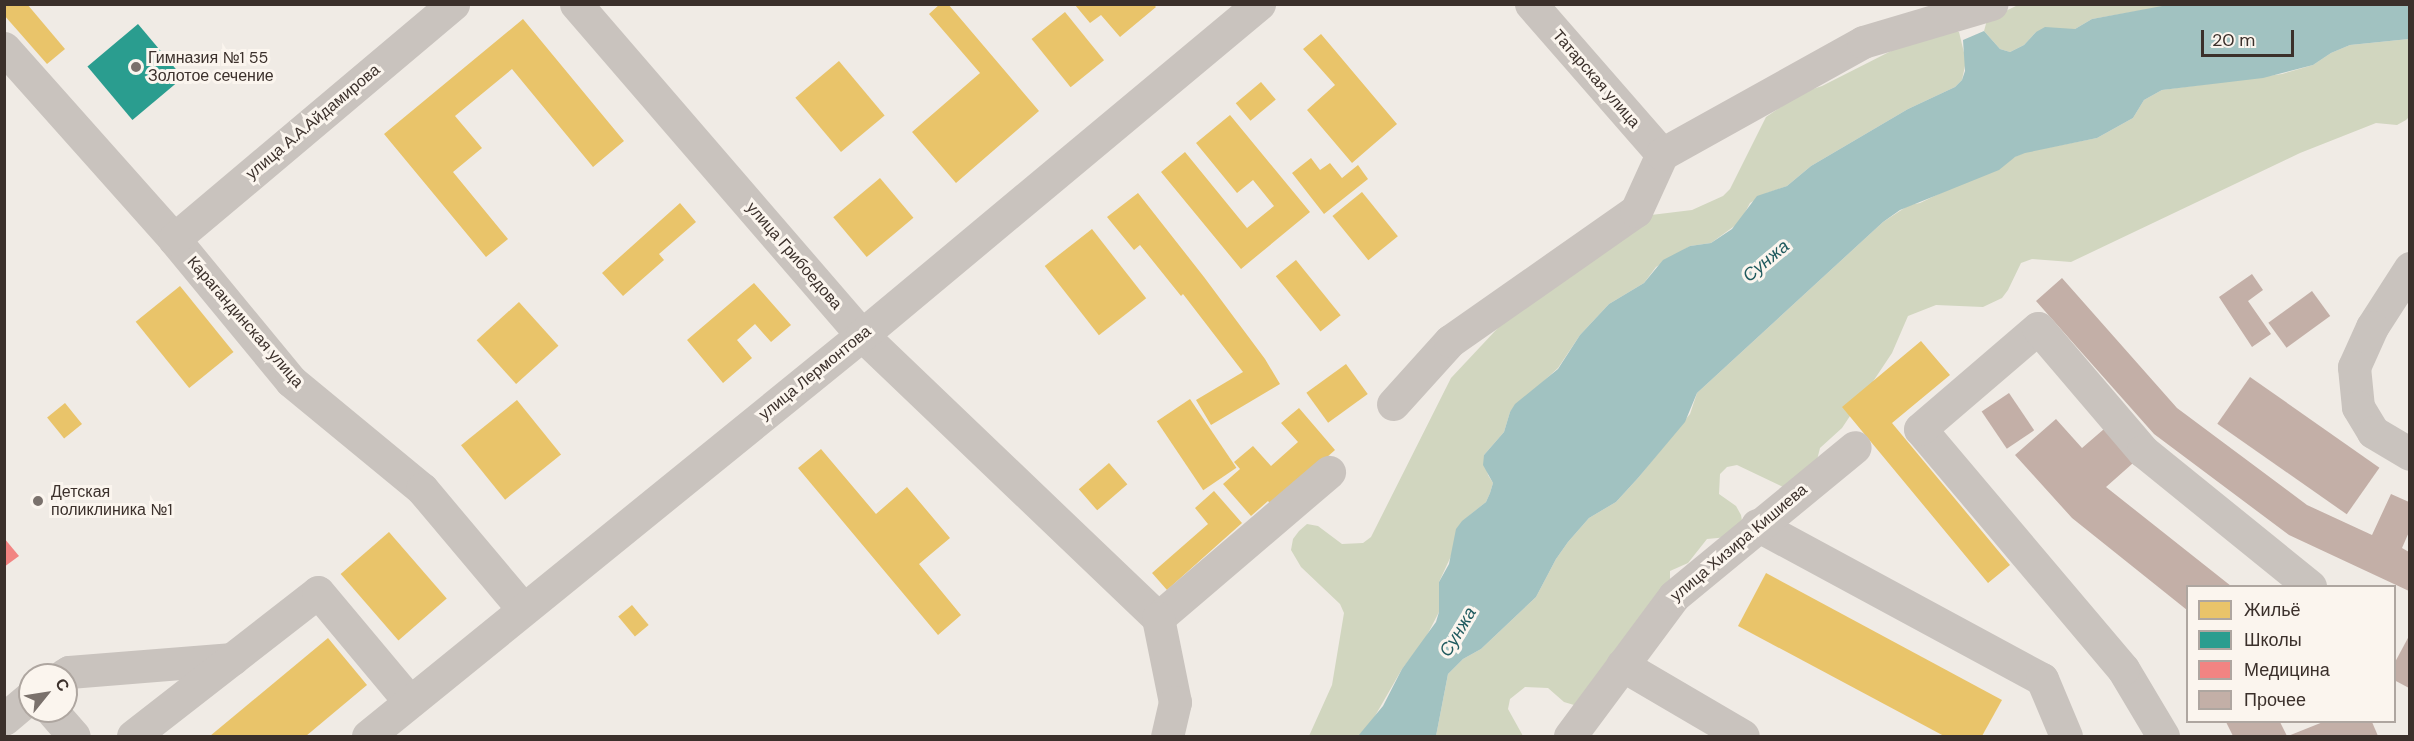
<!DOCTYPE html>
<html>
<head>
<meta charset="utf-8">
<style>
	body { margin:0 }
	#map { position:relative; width:2414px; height:741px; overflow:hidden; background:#f0ebe5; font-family:"DM Sans",sans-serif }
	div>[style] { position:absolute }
	.green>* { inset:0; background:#d1d6bf }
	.water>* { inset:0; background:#a1c2c1 }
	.homes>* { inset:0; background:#e9c46a; transform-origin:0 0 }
	.schools>* { inset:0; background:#2a9d8f; transform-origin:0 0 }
	.health>* { inset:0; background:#f28482 }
	.building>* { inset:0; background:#c3afa7; transform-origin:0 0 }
	.minor>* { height:33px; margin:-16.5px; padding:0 16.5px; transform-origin:16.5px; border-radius:16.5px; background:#c9c3be }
	.dots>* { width:16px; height:16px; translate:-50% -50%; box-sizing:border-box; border:3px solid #fbf5ee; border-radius:50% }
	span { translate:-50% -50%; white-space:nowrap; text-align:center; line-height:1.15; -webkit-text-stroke:6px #fbf5ee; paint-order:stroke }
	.poi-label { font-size:16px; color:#3b302b }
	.left { translate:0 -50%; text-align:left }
	.street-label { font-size:16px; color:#3b302b }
	.water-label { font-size:18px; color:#1f5a5e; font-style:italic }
	.frame { position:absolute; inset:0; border:6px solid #3b302b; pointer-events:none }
	.legend { position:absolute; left:2186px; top:585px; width:210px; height:138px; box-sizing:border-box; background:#fbf5ee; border:2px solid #aea6a0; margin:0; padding:8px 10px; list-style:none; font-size:18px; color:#3b302b }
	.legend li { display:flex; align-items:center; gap:12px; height:30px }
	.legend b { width:30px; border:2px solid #aea6a0 }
	.north { position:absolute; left:18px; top:663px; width:60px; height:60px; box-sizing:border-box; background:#fbf5ee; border:2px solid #aea6a0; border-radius:50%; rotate:60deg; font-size:16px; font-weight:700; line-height:24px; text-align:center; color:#3b302b }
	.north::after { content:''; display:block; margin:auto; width:21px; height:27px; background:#7a716c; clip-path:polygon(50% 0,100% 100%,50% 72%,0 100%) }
	.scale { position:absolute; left:2201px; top:30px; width:93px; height:27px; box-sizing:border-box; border:3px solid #3b302b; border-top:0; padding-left:8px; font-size:18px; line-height:21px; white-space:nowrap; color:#3b302b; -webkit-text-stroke:4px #fbf5ee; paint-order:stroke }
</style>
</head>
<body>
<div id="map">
	<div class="green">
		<i style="clip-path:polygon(2018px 5px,2173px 5px,2092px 19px,2075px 29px,2036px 32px,2024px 45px,2010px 52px,2000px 49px,1984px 31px,1987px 20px)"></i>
		<i style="clip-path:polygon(1949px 28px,1959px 32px,1966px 61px,1962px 80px,1955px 87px,1908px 109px,1811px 166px,1787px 186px,1767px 193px,1750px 203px,1740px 222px,1711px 243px,1690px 246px,1656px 267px,1644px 283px,1609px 304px,1580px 335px,1558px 368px,1510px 412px,1504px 432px,1484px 455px,1488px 475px,1493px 483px,1490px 493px,1486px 502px,1470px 515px,1452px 554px,1439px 582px,1439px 612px,1425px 639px,1402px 669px,1371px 723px,1358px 736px,1309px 736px,1332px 685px,1344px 613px,1340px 604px,1301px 567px,1291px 550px,1293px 539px,1299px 531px,1307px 524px,1318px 526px,1342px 544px,1363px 543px,1371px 537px,1451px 378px,1526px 298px,1651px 215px,1692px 210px,1723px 196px,1730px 189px,1766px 117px,1801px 93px,1822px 86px,1895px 49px)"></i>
		<i style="clip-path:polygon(2409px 39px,2410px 116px,2406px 120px,2397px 125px,2376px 123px,2300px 153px,2071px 262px,2032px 259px,2021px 263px,2008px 290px,2002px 298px,1983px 307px,1936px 305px,1908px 316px,1892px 353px,1842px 428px,1820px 448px,1811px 484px,1783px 487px,1737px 465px,1727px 467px,1720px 474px,1719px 494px,1736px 506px,1741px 515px,1743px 526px,1728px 537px,1707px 539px,1688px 563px,1670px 571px,1670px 581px,1574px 705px,1564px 702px,1548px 688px,1525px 687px,1510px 699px,1508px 709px,1523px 736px,1436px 736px,1448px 674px,1463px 659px,1481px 649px,1536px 597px,1556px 559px,1568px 542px,1589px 518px,1616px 502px,1638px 478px,1690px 414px,1697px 393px,1883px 222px,1909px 205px,1920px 203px,2025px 152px,2097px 138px,2133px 118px,2144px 100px,2162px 90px,2282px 74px,2313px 65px,2331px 53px,2350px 45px)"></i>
	</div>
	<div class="water">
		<i style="clip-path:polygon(2173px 4px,2409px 5px,2409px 39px,2350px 45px,2331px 53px,2313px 65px,2263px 78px,2162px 90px,2144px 100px,2133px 118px,2097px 138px,2025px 153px,2015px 157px,1999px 170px,1900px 210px,1883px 222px,1697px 393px,1685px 422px,1638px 478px,1616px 502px,1589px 518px,1568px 542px,1556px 559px,1536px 597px,1481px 649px,1463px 659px,1448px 674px,1436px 736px,1358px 736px,1383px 706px,1402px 669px,1436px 622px,1439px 612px,1439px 582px,1449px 564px,1456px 529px,1462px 521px,1486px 502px,1490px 493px,1493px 483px,1483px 465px,1484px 455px,1504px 432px,1510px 412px,1515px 404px,1558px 369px,1580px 335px,1609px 304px,1644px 283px,1663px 260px,1690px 246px,1711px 243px,1732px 229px,1757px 196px,1787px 186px,1811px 166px,1908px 109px,1955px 87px,1962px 80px,1965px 71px,1963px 40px,1984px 31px,2000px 49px,2010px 52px,2024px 45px,2036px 32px,2045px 27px,2075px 29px,2092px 19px)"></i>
	</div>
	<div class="homes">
		<i style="clip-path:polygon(4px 4px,27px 4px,65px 49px,47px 64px,4px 15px)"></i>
		<i style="clip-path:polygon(940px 4px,948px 4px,1039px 111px,956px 183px,912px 132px,980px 73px,929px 14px)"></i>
		<i style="clip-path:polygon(1075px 5px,1154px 5px,1156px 7px,1120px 37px,1101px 15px,1090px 23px)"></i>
		<i style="left:1065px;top:12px;width:62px;height:43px;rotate:51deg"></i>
		<i style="clip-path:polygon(523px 19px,624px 141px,593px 167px,512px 69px,455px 116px,482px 148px,453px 172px,508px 239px,486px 257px,384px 134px)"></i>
		<i style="clip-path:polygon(1321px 34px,1397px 124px,1352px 163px,1307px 110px,1335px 85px,1303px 49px)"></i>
		<i style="left:839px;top:61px;width:71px;height:57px;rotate:50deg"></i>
		<i style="left:1261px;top:82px;width:23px;height:33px;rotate:50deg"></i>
		<i style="clip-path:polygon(1230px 115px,1310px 212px,1241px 269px,1161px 172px,1185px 152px,1247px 228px,1274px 206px,1253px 180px,1237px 193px,1196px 143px)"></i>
		<i style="clip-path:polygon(1311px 158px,1320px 170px,1330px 163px,1342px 178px,1358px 165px,1368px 179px,1324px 214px,1292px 173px)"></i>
		<i style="left:880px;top:178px;width:52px;height:61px;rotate:50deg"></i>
		<i style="left:1362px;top:192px;width:57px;height:38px;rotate:51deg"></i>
		<i style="clip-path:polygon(1138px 193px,1204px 277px,1265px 359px,1280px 384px,1211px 425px,1196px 400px,1243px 372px,1183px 294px,1181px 296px,1140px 245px,1134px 250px,1107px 217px)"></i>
		<i style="clip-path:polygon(680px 203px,696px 222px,659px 254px,664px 260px,623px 296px,602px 273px)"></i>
		<i style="left:1092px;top:229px;width:88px;height:60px;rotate:52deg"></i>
		<i style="left:1296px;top:260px;width:71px;height:26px;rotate:51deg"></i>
		<i style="clip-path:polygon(754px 283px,791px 325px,771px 342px,755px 324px,737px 340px,752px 358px,723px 383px,687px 340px)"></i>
		<i style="left:180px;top:286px;width:85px;height:57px;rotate:51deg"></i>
		<i style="left:519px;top:302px;width:59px;height:57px;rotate:48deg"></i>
		<i style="clip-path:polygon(1921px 341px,1950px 375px,1892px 423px,2010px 565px,1988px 583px,1842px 407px)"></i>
		<i style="left:1346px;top:364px;width:37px;height:49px;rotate:54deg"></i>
		<i style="left:1190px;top:399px;width:83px;height:40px;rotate:56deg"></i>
		<i style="left:517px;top:400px;width:70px;height:72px;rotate:51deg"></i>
		<i style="left:65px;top:403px;width:27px;height:23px;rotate:51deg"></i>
		<i style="clip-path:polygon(1299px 408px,1335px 450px,1272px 506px,1268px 501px,1251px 516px,1223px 484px,1240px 469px,1234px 462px,1253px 446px,1271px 466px,1298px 442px,1281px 423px)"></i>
		<i style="clip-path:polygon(821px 449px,876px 514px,907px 487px,950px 538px,919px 564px,961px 615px,938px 635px,798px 468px)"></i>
		<i style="left:1109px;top:463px;width:28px;height:40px;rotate:49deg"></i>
		<i style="clip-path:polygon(1214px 491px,1242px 523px,1167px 590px,1152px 573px,1208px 524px,1195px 508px)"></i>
		<i style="left:389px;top:532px;width:88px;height:64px;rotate:49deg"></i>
		<i style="clip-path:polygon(1766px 573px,2002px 700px,1982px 736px,1944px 736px,1738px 626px)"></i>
		<i style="left:632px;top:605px;width:26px;height:18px;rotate:50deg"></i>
		<i style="clip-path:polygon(328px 638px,367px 685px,306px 736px,210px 736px)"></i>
	</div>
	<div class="schools">
		<i style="left:138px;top:24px;width:70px;height:66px;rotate:50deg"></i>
	</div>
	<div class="health">
		<i style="clip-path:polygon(4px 538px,19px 556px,4px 567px)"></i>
	</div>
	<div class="building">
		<i style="clip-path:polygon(2252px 274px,2263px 290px,2248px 301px,2271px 334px,2252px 347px,2219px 297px)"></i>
		<i style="clip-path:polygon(2062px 278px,2177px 408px,2307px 505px,2372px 535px,2391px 494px,2409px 502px,2409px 532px,2402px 548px,2409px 552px,2409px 591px,2289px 535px,2154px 434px,2036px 301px)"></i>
		<i style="left:2312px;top:291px;width:31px;height:54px;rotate:54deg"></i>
		<i style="left:2250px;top:377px;width:158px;height:57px;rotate:35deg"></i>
		<i style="left:2009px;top:393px;width:45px;height:33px;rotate:56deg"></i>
		<i style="clip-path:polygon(2056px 419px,2082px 448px,2111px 423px,2141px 456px,2106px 487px,2231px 586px,2187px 586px,2187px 610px,2072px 518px,2015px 455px)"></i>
		<i style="clip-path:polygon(2409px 636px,2409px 688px,2394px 680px,2394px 664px)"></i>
		<i style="clip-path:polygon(2226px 722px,2280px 722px,2287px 736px,2233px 736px)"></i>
		<i style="clip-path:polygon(2323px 722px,2372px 722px,2378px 736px,2288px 736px)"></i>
	</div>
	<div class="minor">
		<i style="left:576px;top:4px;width:437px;rotate:49.2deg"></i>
		<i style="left:862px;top:335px;width:410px;rotate:43.7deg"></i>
		<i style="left:1531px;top:4px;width:199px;rotate:48.9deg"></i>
		<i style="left:4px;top:48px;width:256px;rotate:48.3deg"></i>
		<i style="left:174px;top:239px;width:184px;rotate:50.5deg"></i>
		<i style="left:291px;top:381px;width:170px;rotate:39.5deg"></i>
		<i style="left:422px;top:489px;width:157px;rotate:49.9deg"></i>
		<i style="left:174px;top:239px;width:365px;rotate:-40.1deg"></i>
		<i style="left:2410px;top:268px;width:70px;rotate:122.8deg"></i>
		<i style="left:2372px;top:327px;width:44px;rotate:114.2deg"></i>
		<i style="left:2354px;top:367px;width:40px;rotate:84.3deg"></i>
		<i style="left:2358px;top:407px;width:29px;rotate:59deg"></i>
		<i style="left:2373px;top:432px;width:43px;rotate:30.7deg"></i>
		<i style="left:1393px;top:404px;width:85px;rotate:-47.9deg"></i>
		<i style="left:1450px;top:341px;width:227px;rotate:-35deg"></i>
		<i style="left:1636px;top:211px;width:63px;rotate:-65.5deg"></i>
		<i style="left:1662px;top:154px;width:230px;rotate:-29.1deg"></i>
		<i style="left:1863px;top:42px;width:134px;rotate:-16.5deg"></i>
		<i style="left:1757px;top:525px;width:324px;rotate:28.4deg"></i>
		<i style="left:2042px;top:679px;width:62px;rotate:67.2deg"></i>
		<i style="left:1158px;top:618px;width:225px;rotate:-40.5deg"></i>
		<i style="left:1158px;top:618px;width:86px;rotate:78.6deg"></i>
		<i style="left:1175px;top:702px;width:35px;rotate:103deg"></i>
		<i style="left:1622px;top:665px;width:140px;rotate:30.4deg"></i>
		<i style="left:64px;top:675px;width:6px;rotate:-31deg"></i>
		<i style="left:69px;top:672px;width:164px;rotate:-4.6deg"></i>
		<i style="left:52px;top:711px;width:33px;rotate:49deg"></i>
		<i style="left:4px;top:719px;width:34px;rotate:-40deg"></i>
		<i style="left:133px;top:736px;width:234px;rotate:-37.9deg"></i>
		<i style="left:318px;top:592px;width:143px;rotate:50.1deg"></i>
		<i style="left:368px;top:736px;width:636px;rotate:-39.07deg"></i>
		<i style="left:862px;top:335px;width:517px;rotate:-39.82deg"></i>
		<i style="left:1570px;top:736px;width:174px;rotate:-53.4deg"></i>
		<i style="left:1674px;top:596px;width:234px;rotate:-39.5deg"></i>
		<i style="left:2163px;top:736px;width:78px;rotate:-120.8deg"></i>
		<i style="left:2123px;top:669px;width:314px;rotate:-130.2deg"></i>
		<i style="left:1920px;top:429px;width:155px;rotate:-40.6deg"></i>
		<i style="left:2038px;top:328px;width:162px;rotate:49.5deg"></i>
		<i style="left:2143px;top:451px;width:215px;rotate:39deg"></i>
	</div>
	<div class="dots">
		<i style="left:136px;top:67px;background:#7a716c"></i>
		<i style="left:38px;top:501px;background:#7a716c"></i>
	</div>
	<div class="poi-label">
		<span class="left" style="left:148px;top:67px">Гимназия №1 55<br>Золотое сечение</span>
		<span class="left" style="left:51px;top:501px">Детская<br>поликлиника №1</span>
	</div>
	<div class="street-label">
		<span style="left:1596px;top:79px;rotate:49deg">Татарская улица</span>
		<span style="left:313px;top:122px;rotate:-40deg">улица А.А.Айдамирова</span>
		<span style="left:794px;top:256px;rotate:49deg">улица Грибоедова</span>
		<span style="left:245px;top:322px;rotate:49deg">Карагандинская улица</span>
		<span style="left:815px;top:373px;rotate:-39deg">улица Лермонтова</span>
		<span style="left:1739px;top:543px;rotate:-40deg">улица Хизира Кишиева</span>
	</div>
	<div class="water-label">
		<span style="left:1766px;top:261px;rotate:-40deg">Сунжа</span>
		<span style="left:1458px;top:632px;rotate:-59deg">Сунжа</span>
	</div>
	<div class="frame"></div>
	<ul class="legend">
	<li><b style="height:16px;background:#e9c46a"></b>Жильё</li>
	<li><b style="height:16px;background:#2a9d8f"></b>Школы</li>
	<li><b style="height:16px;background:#f28482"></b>Медицина</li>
	<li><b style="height:16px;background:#c3afa7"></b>Прочее</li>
	</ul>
	<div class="north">С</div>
	<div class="scale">20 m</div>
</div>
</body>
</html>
